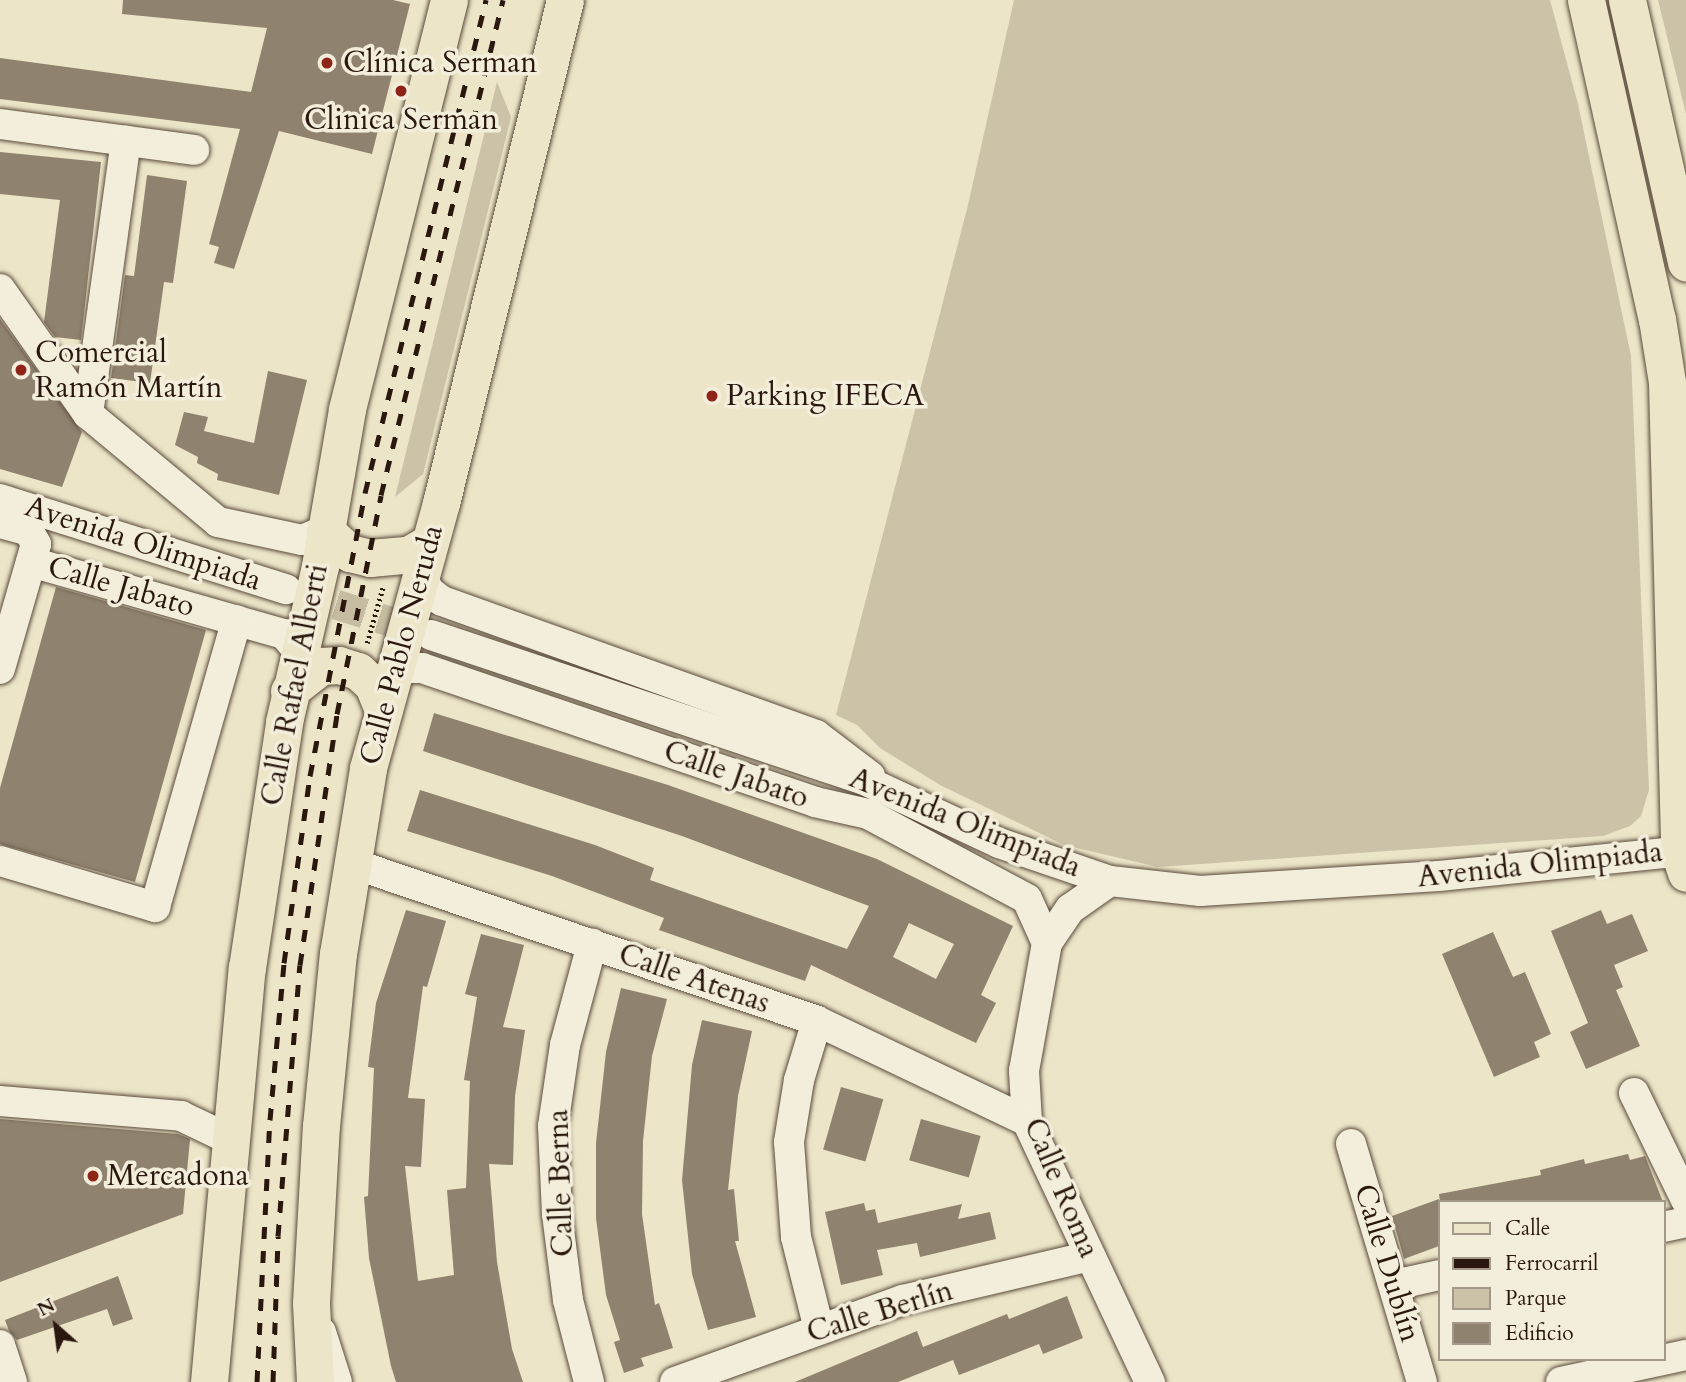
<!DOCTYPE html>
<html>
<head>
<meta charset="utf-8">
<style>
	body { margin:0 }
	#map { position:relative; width:1686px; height:1382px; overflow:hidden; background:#ece5c7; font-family:Cardo,serif }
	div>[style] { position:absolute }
	.green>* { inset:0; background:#cbc2a8 }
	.building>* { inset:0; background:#8f826e; transform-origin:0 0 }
	.minor-tunnel>* { height:30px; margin-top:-15px; transform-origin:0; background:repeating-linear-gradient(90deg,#c5bca2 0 30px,transparent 0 45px) }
	.path>* { height:4.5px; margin-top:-2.25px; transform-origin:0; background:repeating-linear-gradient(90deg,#2a170e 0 2px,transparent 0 5.5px) }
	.roads { filter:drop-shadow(0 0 2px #5a4a3c) drop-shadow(0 0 2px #5a4a3c) }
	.minor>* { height:30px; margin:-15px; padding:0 15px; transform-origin:15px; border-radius:15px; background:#f3eedb }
	.major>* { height:37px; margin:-18.5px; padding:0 18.5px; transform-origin:18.5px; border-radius:18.5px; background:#ece5c7 }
	.rail>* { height:5px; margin-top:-2.5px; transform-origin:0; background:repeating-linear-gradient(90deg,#2a170e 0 12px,transparent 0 24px) }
	.dots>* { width:19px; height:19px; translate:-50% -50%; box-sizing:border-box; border:4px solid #f3eedb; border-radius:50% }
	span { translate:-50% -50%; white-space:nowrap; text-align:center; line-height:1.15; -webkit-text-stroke:7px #f3eedb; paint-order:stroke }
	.poi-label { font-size:30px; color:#2a170e }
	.left { translate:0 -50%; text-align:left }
	.street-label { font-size:30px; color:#2a170e }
	.legend { position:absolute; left:1438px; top:1200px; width:228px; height:161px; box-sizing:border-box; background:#f3eedb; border:2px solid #a39889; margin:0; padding:9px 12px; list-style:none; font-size:21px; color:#2a170e }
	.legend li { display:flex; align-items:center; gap:14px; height:35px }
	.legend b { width:35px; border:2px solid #a39889 }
	.north { position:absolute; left:21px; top:1291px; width:70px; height:70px; -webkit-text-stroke:5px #f3eedb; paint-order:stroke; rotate:332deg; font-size:19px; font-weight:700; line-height:28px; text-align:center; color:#2a170e }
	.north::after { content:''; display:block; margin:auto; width:24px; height:32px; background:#2a170e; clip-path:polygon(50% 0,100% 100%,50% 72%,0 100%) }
</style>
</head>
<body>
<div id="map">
	<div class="green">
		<i style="clip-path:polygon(1014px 0,1550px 0,1578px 104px,1631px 356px,1649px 790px,1641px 816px,1630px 826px,1603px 836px,1158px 867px,1064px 845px,940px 785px,880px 748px,857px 725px,836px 715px,968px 205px)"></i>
		<i style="clip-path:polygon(1658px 0,1686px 0,1686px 114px)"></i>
		<i style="clip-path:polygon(497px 82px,511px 117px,423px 474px,395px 497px)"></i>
	</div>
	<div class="building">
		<i style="clip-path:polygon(123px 0,393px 0,410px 4px,372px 154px,279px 131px,234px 269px,214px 263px,219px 247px,209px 244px,240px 129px,0 99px,0 58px,251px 92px,267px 28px,122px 14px)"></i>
		<i style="clip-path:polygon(0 152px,101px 162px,81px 340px,55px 337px,44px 322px,60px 200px,0 194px)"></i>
		<i style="clip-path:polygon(147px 175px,187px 181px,173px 283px,164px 282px,150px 383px,111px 378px,125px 275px,134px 276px)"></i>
		<i style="clip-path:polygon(0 319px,82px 432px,62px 487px,0 469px)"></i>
		<i style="clip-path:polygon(268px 371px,307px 380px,279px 495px,217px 480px,218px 474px,197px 463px,198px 457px,175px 445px,184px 412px,208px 417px,204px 431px,254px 443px)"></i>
		<i style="clip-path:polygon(56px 587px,206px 630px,135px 882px,0 844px,0 788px)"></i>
		<i style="clip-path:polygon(evenodd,434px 713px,668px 785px,877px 859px,1013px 926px,981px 995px,996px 1003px,976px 1043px,811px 965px,805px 981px,659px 930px,664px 918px,552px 876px,407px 831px,420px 790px,595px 845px,654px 868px,650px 880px,847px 949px,869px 906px,682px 836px,423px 751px,434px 713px,909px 923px,954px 944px,936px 979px,893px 957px,909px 923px)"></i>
		<i style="clip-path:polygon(406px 910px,446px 921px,427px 987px,423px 986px,408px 1098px,425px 1099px,421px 1167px,405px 1166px,418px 1281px,454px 1275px,447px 1190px,466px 1188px,470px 1081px,464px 1080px,477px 997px,465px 994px,481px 934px,524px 945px,503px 1027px,525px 1030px,515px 1096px,513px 1165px,489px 1164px,497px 1262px,512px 1349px,523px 1382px,396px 1382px,391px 1366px,369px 1258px,364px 1197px,368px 1196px,374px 1068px,368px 1067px,376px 1003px)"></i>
		<i style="clip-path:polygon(1601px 910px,1607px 924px,1632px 914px,1648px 951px,1614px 965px,1623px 987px,1616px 990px,1640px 1046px,1586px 1069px,1570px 1032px,1588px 1023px,1551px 931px)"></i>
		<i style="clip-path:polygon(1493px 932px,1513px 977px,1525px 972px,1551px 1034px,1534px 1042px,1540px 1057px,1494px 1077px,1442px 954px)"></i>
		<i style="clip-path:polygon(621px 988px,667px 999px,652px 1056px,643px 1141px,642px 1214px,655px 1305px,659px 1303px,673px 1348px,641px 1358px,644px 1366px,624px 1373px,614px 1342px,620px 1340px,606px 1295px,596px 1218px,596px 1143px,606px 1052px)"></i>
		<i style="clip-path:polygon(702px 1020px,752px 1031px,738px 1096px,728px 1190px,734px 1189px,739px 1241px,735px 1241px,756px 1317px,708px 1330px,692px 1274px,682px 1180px,692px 1065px)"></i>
		<i style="left:841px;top:1087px;width:44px;height:65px;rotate:16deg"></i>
		<i style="clip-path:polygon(0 1119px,178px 1134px,190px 1139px,183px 1214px,0 1282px)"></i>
		<i style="left:921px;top:1119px;width:62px;height:43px;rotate:16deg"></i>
		<i style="clip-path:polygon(1628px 1154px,1630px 1160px,1645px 1156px,1663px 1202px,1440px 1202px,1439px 1194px,1541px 1175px,1540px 1170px,1584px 1159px,1585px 1164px)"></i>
		<i style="clip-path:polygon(1439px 1199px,1439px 1246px,1404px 1259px,1392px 1216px)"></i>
		<i style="clip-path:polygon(864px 1203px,866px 1211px,875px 1209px,878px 1223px,962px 1204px,958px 1219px,990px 1212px,996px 1239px,920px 1257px,917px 1243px,877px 1250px,883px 1275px,841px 1285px,825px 1212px)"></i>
		<i style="clip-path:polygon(118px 1276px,133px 1319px,113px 1326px,107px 1309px,17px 1340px,9px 1331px,5px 1320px)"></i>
		<i style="clip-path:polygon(1067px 1296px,1083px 1338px,1043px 1354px,1039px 1344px,959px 1375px,953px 1360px,898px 1382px,795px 1382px,917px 1331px,923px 1347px,1007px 1314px,1009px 1319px)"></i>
	</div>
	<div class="minor-tunnel">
		<i style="left:293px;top:591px;width:143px;rotate:17.5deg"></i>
	</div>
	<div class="path">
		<i style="left:367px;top:643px;width:58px;rotate:-74.1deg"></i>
	</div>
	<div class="roads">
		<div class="minor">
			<i style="left:0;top:124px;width:196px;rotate:7.6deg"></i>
			<i style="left:0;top:289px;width:153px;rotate:54.9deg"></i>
			<i style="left:88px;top:414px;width:169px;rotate:39.7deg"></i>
			<i style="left:218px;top:522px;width:86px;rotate:12.1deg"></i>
			<i style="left:302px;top:540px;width:25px;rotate:-23deg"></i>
			<i style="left:88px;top:414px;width:276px;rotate:-82.1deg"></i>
			<i style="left:0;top:499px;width:300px;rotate:17.5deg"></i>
			<i style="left:0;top:523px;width:30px;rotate:15deg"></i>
			<i style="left:29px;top:531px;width:15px;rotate:62deg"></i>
			<i style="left:36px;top:544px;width:130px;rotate:106.1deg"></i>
			<i style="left:31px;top:562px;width:263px;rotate:15.9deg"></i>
			<i style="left:284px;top:634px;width:23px;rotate:50deg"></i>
			<i style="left:421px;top:574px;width:19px;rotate:65deg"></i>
			<i style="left:429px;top:591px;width:16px;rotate:38deg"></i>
			<i style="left:442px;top:601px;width:397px;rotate:19.7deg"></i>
			<i style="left:816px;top:735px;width:68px;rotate:37.2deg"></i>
			<i style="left:431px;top:635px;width:454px;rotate:18.5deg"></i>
			<i style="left:862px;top:779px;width:151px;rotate:25deg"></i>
			<i style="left:999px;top:843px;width:117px;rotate:18.9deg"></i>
			<i style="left:1110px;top:881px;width:91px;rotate:6.3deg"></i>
			<i style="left:1200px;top:891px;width:239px;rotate:-3.6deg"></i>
			<i style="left:1439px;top:876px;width:248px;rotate:-5.8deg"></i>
			<i style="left:390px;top:676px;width:17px;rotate:-28deg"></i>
			<i style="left:405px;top:668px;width:17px"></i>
			<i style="left:422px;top:668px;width:415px;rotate:18.8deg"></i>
			<i style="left:815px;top:802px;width:54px;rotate:12.8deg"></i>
			<i style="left:868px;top:814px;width:180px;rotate:28.1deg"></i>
			<i style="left:1027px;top:899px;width:48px;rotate:65.6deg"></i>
			<i style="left:0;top:861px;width:162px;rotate:16.5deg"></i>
			<i style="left:155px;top:907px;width:298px;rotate:-74.1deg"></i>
			<i style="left:351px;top:863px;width:492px;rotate:18.7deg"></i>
			<i style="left:817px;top:1021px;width:233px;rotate:25.5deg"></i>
			<i style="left:1110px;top:881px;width:49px;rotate:145deg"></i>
			<i style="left:1070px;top:909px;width:41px;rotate:124.1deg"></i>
			<i style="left:1047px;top:943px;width:130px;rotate:100.2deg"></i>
			<i style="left:1024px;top:1071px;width:50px;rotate:86.6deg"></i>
			<i style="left:1027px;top:1121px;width:289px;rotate:64.8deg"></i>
			<i style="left:817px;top:1021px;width:62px;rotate:107deg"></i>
			<i style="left:799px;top:1080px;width:63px;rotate:99.2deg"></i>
			<i style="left:789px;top:1142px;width:95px;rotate:85.8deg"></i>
			<i style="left:796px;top:1237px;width:95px;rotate:76deg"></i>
			<i style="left:1634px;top:1093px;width:119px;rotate:64.1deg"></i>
			<i style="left:0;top:1101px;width:182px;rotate:4.7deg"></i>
			<i style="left:181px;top:1116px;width:53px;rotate:25.6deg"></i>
			<i style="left:1351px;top:1144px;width:248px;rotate:73.4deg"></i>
			<i style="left:1663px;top:1227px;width:24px;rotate:-12deg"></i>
			<i style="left:1394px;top:1285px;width:46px;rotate:-12.5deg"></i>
			<i style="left:321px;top:1332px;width:52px;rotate:72.3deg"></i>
			<i style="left:0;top:1345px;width:39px;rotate:72deg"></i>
			<i style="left:589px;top:1382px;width:85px;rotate:-104.4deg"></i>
			<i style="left:568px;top:1300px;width:87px;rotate:-97.3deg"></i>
			<i style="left:557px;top:1214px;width:88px;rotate:-92.6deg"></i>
			<i style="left:553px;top:1126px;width:82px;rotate:-81.6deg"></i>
			<i style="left:565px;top:1045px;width:105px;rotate:-75deg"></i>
			<i style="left:675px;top:1382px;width:242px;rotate:-19.8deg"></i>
			<i style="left:903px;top:1300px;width:192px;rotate:-13.2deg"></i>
			<i style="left:1561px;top:1382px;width:128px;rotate:-12.2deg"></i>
		</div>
		<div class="major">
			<i style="left:1586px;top:0;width:327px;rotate:77.5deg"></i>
			<i style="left:1657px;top:319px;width:64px;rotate:81deg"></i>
			<i style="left:1667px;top:382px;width:469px;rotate:88.5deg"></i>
			<i style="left:1679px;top:851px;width:23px;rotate:72deg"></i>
			<i style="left:1627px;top:0;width:269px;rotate:77.3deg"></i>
			<i style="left:325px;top:530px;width:34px;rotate:43deg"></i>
			<i style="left:350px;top:553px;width:21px;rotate:14deg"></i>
			<i style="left:370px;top:558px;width:38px;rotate:-5deg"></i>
			<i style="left:408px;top:555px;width:24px;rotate:-30deg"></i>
			<i style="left:289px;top:691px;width:41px;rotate:-38deg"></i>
			<i style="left:321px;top:666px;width:18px;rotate:-3deg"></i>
			<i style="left:339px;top:665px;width:20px;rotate:18deg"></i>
			<i style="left:358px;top:671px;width:21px;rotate:43deg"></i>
			<i style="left:373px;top:685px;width:24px;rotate:68deg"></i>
			<i style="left:209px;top:1382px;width:416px;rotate:-84.8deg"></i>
			<i style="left:247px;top:968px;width:249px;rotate:-81.4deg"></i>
			<i style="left:284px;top:722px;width:160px;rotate:-77deg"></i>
			<i style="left:320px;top:566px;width:159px;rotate:-80.2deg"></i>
			<i style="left:347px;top:409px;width:422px;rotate:-76deg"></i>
			<i style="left:315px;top:1382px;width:79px;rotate:-92.9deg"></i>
			<i style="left:311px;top:1303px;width:177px;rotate:-86.8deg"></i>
			<i style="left:321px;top:1126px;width:173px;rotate:-84.4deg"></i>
			<i style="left:338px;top:954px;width:188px;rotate:-80.8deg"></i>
			<i style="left:368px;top:768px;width:275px;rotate:-74.6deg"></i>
			<i style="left:441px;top:503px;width:518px;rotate:-76.15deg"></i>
		</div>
	</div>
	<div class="rail">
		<i style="left:257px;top:1382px;width:262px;rotate:-87.2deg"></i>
		<i style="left:270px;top:1120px;width:158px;rotate:-84.9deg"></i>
		<i style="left:284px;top:963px;width:189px;rotate:-82.1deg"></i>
		<i style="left:310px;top:776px;width:288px;rotate:-79deg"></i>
		<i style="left:365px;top:493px;width:508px;rotate:-76.21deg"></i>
		<i style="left:273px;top:1382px;width:146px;rotate:-88deg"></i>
		<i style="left:278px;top:1236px;width:272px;rotate:-85.4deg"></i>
		<i style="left:300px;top:965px;width:254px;rotate:-81.6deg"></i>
		<i style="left:337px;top:714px;width:223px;rotate:-78.6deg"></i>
		<i style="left:381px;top:495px;width:510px;rotate:-76.15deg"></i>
	</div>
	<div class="dots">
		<i style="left:327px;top:63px;background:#8f2418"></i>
		<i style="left:401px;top:91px;background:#8f2418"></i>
		<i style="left:21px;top:370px;background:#8f2418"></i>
		<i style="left:712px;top:396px;background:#8f2418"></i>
		<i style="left:93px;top:1176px;background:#8f2418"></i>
	</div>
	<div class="poi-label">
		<span class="left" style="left:343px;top:63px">Clínica Serman</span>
		<span style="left:401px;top:120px">Clinica Serman</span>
		<span class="left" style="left:35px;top:370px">Comercial<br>Ramón Martín</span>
		<span class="left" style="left:726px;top:396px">Parking IFECA</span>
		<span class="left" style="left:107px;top:1176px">Mercadona</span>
	</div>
	<div class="street-label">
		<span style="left:143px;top:544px;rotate:18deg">Avenida Olimpiada</span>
		<span style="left:121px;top:587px;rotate:16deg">Calle Jabato</span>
		<span style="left:402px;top:645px;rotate:-75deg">Calle Pablo Neruda</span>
		<span style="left:295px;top:685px;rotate:-79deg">Calle Rafael Alberti</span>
		<span style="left:736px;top:775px;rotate:19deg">Calle Jabato</span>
		<span style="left:965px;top:823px;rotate:22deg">Avenida Olimpiada</span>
		<span style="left:1540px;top:865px;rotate:-6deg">Avenida Olimpiada</span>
		<span style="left:694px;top:979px;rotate:19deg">Calle Atenas</span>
		<span style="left:561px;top:1183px;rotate:-92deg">Calle Berna</span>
		<span style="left:1061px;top:1188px;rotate:67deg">Calle Roma</span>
		<span style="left:1387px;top:1263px;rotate:73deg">Calle Dublín</span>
		<span style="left:880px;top:1312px;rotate:-17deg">Calle Berlín</span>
	</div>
	<ul class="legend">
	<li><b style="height:9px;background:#ece5c7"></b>Calle</li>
	<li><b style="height:9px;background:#2a170e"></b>Ferrocarril</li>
	<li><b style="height:19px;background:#cbc2a8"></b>Parque</li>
	<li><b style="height:19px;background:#8f826e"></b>Edificio</li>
	</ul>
	<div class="north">N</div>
</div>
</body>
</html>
